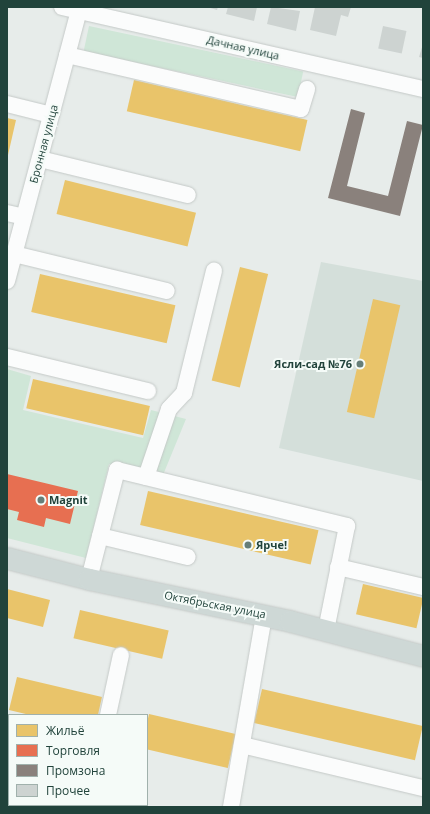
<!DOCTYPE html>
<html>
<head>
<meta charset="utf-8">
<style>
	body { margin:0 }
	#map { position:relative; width:430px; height:814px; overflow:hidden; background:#e7ecea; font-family:"Open Sans",sans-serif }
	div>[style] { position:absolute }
	.built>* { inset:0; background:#d4dfda }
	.green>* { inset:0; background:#cfe6d7; transform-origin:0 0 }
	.homes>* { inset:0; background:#e9c46a; transform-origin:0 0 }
	.shops>* { inset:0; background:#e76f51 }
	.industry>* { inset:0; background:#8a817c }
	.building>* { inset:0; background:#cdd3d1; transform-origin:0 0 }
	.roads { filter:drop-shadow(0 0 1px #c4c9c7) drop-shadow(0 0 1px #c4c9c7) }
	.minor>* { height:16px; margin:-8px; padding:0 8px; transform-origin:8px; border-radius:8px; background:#fbfcfc }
	.major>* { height:21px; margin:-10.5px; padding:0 10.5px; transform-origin:10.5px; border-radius:10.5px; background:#ced8d6 }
	.dots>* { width:11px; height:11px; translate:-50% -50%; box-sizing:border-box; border:2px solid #f5fbf8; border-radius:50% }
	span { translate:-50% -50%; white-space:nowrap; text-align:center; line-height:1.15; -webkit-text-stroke:4px #f5fbf8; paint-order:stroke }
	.street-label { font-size:11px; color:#21433b }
	.poi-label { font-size:11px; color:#21433b; font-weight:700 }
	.right { translate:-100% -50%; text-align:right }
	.left { translate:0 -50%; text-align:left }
	.frame { position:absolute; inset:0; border:8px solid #21433b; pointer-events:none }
	.legend { position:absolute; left:8px; top:714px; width:140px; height:92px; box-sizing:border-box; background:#f5fbf8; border:1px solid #a0b1ac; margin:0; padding:5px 7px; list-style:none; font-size:12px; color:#21433b }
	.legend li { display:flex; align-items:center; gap:8px; height:20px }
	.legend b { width:20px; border:1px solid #a0b1ac }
</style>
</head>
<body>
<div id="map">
	<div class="built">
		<i style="clip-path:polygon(321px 262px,423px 281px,423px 481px,279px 448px)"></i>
	</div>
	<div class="green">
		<i style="left:89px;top:26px;width:219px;height:26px;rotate:12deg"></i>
		<i style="clip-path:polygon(7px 369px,31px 376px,23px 410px,143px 438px,151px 410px,186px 419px,163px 475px,109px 464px,86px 558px,7px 538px)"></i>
	</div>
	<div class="homes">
		<i style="left:134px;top:80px;width:178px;height:32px;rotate:13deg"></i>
		<i style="clip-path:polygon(7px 118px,16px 120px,8px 155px,7px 155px)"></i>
		<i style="left:65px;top:180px;width:135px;height:35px;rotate:14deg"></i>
		<i style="left:240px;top:267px;width:29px;height:117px;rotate:14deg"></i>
		<i style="left:40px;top:274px;width:139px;height:39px;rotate:13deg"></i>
		<i style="left:373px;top:299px;width:28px;height:116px;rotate:13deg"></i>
		<i style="left:33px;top:379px;width:120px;height:30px;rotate:13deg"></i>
		<i style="left:148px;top:491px;width:175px;height:35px;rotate:13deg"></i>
		<i style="left:363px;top:584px;width:62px;height:31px;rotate:13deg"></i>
		<i style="clip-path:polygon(7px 589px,50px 600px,43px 627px,7px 618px)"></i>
		<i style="left:80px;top:610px;width:91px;height:29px;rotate:13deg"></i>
		<i style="clip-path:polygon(17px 677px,102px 697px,98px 715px,30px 715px,9px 710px)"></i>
		<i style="left:262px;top:689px;width:165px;height:35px;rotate:13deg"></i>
		<i style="left:149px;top:714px;width:89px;height:35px;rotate:13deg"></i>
	</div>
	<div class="shops">
		<i style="clip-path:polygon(7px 474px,78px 491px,70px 524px,46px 518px,44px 527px,17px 520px,19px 512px,7px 509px)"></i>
	</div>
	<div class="industry">
		<i style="clip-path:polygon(351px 109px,365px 113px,347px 186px,388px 196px,407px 121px,423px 125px,400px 216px,328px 198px)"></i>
	</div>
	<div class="building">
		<i style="clip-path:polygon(207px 7px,218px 7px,217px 10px)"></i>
		<i style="clip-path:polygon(228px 7px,257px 7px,254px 21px,226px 14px)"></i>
		<i style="clip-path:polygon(271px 7px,300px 11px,296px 31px,267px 24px)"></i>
		<i style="clip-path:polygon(315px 7px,351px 7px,348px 17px,341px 15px,336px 36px,310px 30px)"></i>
		<i style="left:383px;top:26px;width:24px;height:23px;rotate:12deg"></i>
		<i style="clip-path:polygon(423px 44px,423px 58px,419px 57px)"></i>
	</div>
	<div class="roads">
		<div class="minor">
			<i style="left:62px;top:7px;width:370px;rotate:12.8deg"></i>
			<i style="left:67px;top:55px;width:240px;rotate:13deg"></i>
			<i style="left:301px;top:109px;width:21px;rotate:-73deg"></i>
			<i style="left:7px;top:104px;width:45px;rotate:14deg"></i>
			<i style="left:40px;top:159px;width:152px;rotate:13.7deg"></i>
			<i style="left:7px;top:213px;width:17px;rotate:13deg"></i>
			<i style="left:14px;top:254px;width:157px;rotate:13.6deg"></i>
			<i style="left:7px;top:281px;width:284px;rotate:-75.1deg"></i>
			<i style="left:7px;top:357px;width:145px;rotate:13.6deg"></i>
			<i style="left:146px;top:477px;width:72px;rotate:-71.3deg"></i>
			<i style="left:169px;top:409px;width:22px;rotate:-47deg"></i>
			<i style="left:184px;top:393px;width:126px;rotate:-76.2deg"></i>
			<i style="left:100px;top:536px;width:90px;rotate:13.4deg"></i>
			<i style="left:338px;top:567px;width:87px;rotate:13.2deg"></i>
			<i style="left:89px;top:579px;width:113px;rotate:-75.6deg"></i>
			<i style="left:117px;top:470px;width:237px;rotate:13.7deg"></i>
			<i style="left:347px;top:526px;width:106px;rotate:101.4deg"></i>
			<i style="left:108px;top:715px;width:61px;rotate:-77.8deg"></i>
			<i style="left:242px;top:745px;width:186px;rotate:13.4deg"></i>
			<i style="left:7px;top:788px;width:2px"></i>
			<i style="left:10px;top:807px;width:2px;rotate:-90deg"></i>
			<i style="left:59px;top:807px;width:2px;rotate:-63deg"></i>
			<i style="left:231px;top:807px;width:195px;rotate:-80.2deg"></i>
		</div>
		<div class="major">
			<i style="left:7px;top:558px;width:85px;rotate:14.4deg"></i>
			<i style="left:89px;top:579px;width:205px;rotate:11.8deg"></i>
			<i style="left:290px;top:621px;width:138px;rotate:14.7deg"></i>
		</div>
	</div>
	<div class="dots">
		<i style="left:360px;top:364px;background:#667e78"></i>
		<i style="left:41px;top:500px;background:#667e78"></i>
		<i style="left:248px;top:545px;background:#667e78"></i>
	</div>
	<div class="street-label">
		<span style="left:243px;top:48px;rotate:13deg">Дачная улица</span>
		<span style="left:44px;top:144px;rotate:-75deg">Бронная улица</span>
		<span style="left:215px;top:605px;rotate:11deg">Октябрьская улица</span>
	</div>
	<div class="poi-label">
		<span class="right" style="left:352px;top:364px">Ясли-сад №76</span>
		<span class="left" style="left:49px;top:500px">Magnit</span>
		<span class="left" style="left:256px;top:545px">Ярче!</span>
	</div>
	<div class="frame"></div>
	<ul class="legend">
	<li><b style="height:11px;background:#e9c46a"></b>Жильё</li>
	<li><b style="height:11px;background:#e76f51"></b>Торговля</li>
	<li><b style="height:11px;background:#8a817c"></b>Промзона</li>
	<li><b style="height:11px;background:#cdd3d1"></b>Прочее</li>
	</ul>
</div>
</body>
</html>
